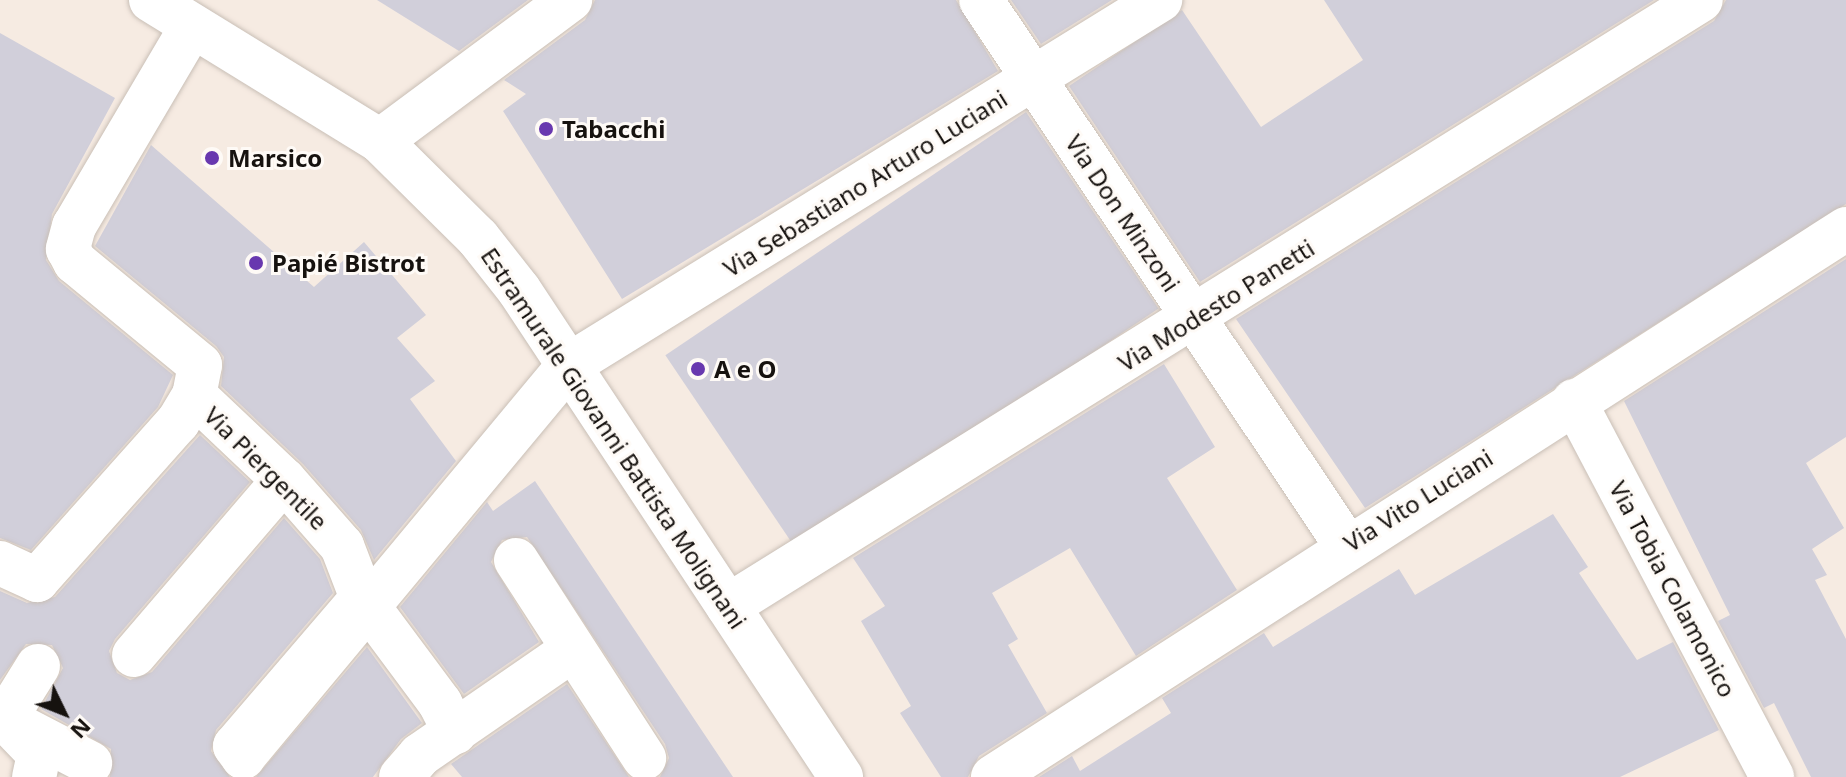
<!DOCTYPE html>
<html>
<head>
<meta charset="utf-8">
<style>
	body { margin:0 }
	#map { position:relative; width:1846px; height:777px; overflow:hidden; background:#f6ebe2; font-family:"Noto Sans",sans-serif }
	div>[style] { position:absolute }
	.building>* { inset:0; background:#d1cfda; transform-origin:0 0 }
	.roads { filter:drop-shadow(0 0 2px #c9bfb6) drop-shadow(0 0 2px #c9bfb6) }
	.minor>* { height:44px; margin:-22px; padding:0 22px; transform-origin:22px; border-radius:22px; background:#fff }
	.dots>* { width:22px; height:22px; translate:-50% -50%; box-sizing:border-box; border:4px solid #fefaf6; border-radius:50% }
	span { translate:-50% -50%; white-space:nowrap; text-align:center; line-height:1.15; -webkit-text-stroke:6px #fefaf6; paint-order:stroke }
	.poi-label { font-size:24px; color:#16120f; font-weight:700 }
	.left { translate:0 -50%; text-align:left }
	.street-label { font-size:24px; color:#16120f }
	.north { position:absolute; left:24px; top:673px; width:80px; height:80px; -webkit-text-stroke:6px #fefaf6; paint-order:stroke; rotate:133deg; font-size:22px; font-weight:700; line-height:32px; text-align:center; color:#16120f }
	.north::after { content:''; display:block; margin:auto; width:28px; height:36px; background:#16120f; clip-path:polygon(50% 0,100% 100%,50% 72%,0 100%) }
</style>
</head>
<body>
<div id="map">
	<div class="building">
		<i style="clip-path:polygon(377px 0,528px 0,459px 51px)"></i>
		<i style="clip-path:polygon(595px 0,956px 0,998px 71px,622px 299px,503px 111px,526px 94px,504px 80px,585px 20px)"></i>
		<i style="clip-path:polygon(1011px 0,1112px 0,1041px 44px)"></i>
		<i style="clip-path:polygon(1324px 0,1654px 0,1200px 282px,1069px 86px,1182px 10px,1261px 127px,1363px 60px)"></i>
		<i style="clip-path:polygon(1726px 0,1846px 0,1846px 204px,1365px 508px,1236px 319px,1714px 21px)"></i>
		<i style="clip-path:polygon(0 33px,115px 98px,52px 214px,46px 260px,59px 281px,173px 375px,158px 407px,31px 550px,0 538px)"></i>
		<i style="left:1026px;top:112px;width:237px;height:435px;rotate:56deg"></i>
		<i style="clip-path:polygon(151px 145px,314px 287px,364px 242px,426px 315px,397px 338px,435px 381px,410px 399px,456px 461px,374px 560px,361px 530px,303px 464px,221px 386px,224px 357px,216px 346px,95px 246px)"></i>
		<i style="clip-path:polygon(1846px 259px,1846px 437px,1806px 463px,1844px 528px,1812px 549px,1827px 575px,1815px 580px,1846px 639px,1846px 777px,1811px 777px,1774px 703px,1764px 708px,1718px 621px,1730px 615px,1624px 401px)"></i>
		<i style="clip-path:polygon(1164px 364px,1215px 447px,1167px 478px,1237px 590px,1136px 656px,1070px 548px,992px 593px,1018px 639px,1008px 645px,1047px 713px,979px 756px,968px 777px,941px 777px,900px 713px,911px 706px,861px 621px,885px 606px,853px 558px)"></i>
		<i style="clip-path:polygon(200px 435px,250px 482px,115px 639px,109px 651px,117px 673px,130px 680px,152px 672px,284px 518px,320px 559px,333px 593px,216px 730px,211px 751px,230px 777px,110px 777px,111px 749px,41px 709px,63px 668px,52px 645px,26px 644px,0 680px,0 591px,27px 603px,55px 597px)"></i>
		<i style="clip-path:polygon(535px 481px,733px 777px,660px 777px,669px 758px,665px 744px,527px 537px,502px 540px,491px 562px,539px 642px,464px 694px,400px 607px,487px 502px,493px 511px)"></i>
		<i style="clip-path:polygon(1553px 514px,1588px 567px,1579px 573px,1637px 660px,1673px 642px,1719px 730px,1620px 777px,1039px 777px,1072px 756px,1080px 771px,1171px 713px,1162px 698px,1264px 633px,1273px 647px,1399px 569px,1415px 595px)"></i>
		<i style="clip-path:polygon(367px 647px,422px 723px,401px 739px,373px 777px,256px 777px)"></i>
		<i style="clip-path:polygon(567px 684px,629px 777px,462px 777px,451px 764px)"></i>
	</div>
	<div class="roads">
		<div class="minor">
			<i style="left:151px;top:0;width:269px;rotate:31.6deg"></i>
			<i style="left:380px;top:141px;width:138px;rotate:44.7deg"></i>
			<i style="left:478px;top:238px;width:66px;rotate:51.7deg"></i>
			<i style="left:519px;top:290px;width:584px;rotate:56.53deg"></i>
			<i style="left:981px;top:0;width:656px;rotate:56.19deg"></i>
			<i style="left:192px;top:26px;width:232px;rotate:120.5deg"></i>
			<i style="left:74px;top:226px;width:24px;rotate:105deg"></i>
			<i style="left:68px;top:249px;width:15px;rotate:62deg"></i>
			<i style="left:75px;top:262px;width:162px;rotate:39.5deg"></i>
			<i style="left:200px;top:365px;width:31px;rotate:101deg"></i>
			<i style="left:194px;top:395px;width:124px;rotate:43.4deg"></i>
			<i style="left:284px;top:480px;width:88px;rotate:48.7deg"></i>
			<i style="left:342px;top:546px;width:56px;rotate:69deg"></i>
			<i style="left:362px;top:598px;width:131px;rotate:53.4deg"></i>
			<i style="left:440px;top:703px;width:33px;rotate:63deg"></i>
			<i style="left:380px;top:141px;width:237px;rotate:-36.6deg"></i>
			<i style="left:1574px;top:401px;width:425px;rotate:62.2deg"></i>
			<i style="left:516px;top:560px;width:236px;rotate:57.1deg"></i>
			<i style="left:0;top:563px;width:41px;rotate:24.7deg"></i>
			<i style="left:37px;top:580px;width:212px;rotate:-48.3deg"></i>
			<i style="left:178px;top:422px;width:31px;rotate:-59deg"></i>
			<i style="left:362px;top:598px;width:195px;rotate:130.6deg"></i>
			<i style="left:235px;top:746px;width:14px;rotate:54deg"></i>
			<i style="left:243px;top:757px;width:510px;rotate:-50.25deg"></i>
			<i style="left:569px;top:365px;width:695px;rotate:-31.7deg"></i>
			<i style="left:728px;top:606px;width:1146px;rotate:-31.92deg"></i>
			<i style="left:134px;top:655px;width:230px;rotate:-49.4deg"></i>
			<i style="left:38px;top:666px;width:62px;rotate:121.9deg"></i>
			<i style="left:5px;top:719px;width:96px;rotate:27.4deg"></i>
			<i style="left:8px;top:722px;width:45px;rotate:45.9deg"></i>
			<i style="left:39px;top:754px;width:24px;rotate:102deg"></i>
			<i style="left:401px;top:777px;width:29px;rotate:-49deg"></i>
			<i style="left:420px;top:755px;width:183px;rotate:-34.6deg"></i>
			<i style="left:993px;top:777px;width:1014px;rotate:-32.72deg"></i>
		</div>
	</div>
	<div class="dots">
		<i style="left:546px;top:129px;background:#6838af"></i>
		<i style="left:212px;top:158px;background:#6838af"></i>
		<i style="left:256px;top:263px;background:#6838af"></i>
		<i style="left:698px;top:369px;background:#6838af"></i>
	</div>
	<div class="poi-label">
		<span class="left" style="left:562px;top:129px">Tabacchi</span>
		<span class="left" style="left:228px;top:158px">Marsico</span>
		<span class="left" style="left:272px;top:263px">Papié Bistrot</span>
		<span class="left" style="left:714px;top:369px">A e O</span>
	</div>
	<div class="street-label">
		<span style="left:865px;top:183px;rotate:-32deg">Via Sebastiano Arturo Luciani</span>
		<span style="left:1123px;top:213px;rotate:56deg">Via Don Minzoni</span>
		<span style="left:1216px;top:305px;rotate:-32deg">Via Modesto Panetti</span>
		<span style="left:614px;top:438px;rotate:56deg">Estramurale Giovanni Battista Molignani</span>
		<span style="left:266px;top:468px;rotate:45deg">Via Piergentile</span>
		<span style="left:1418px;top:500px;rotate:-32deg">Via Vito Luciani</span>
		<span style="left:1673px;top:589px;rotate:62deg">Via Tobia Colamonico</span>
	</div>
	<div class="north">N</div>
</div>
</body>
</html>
